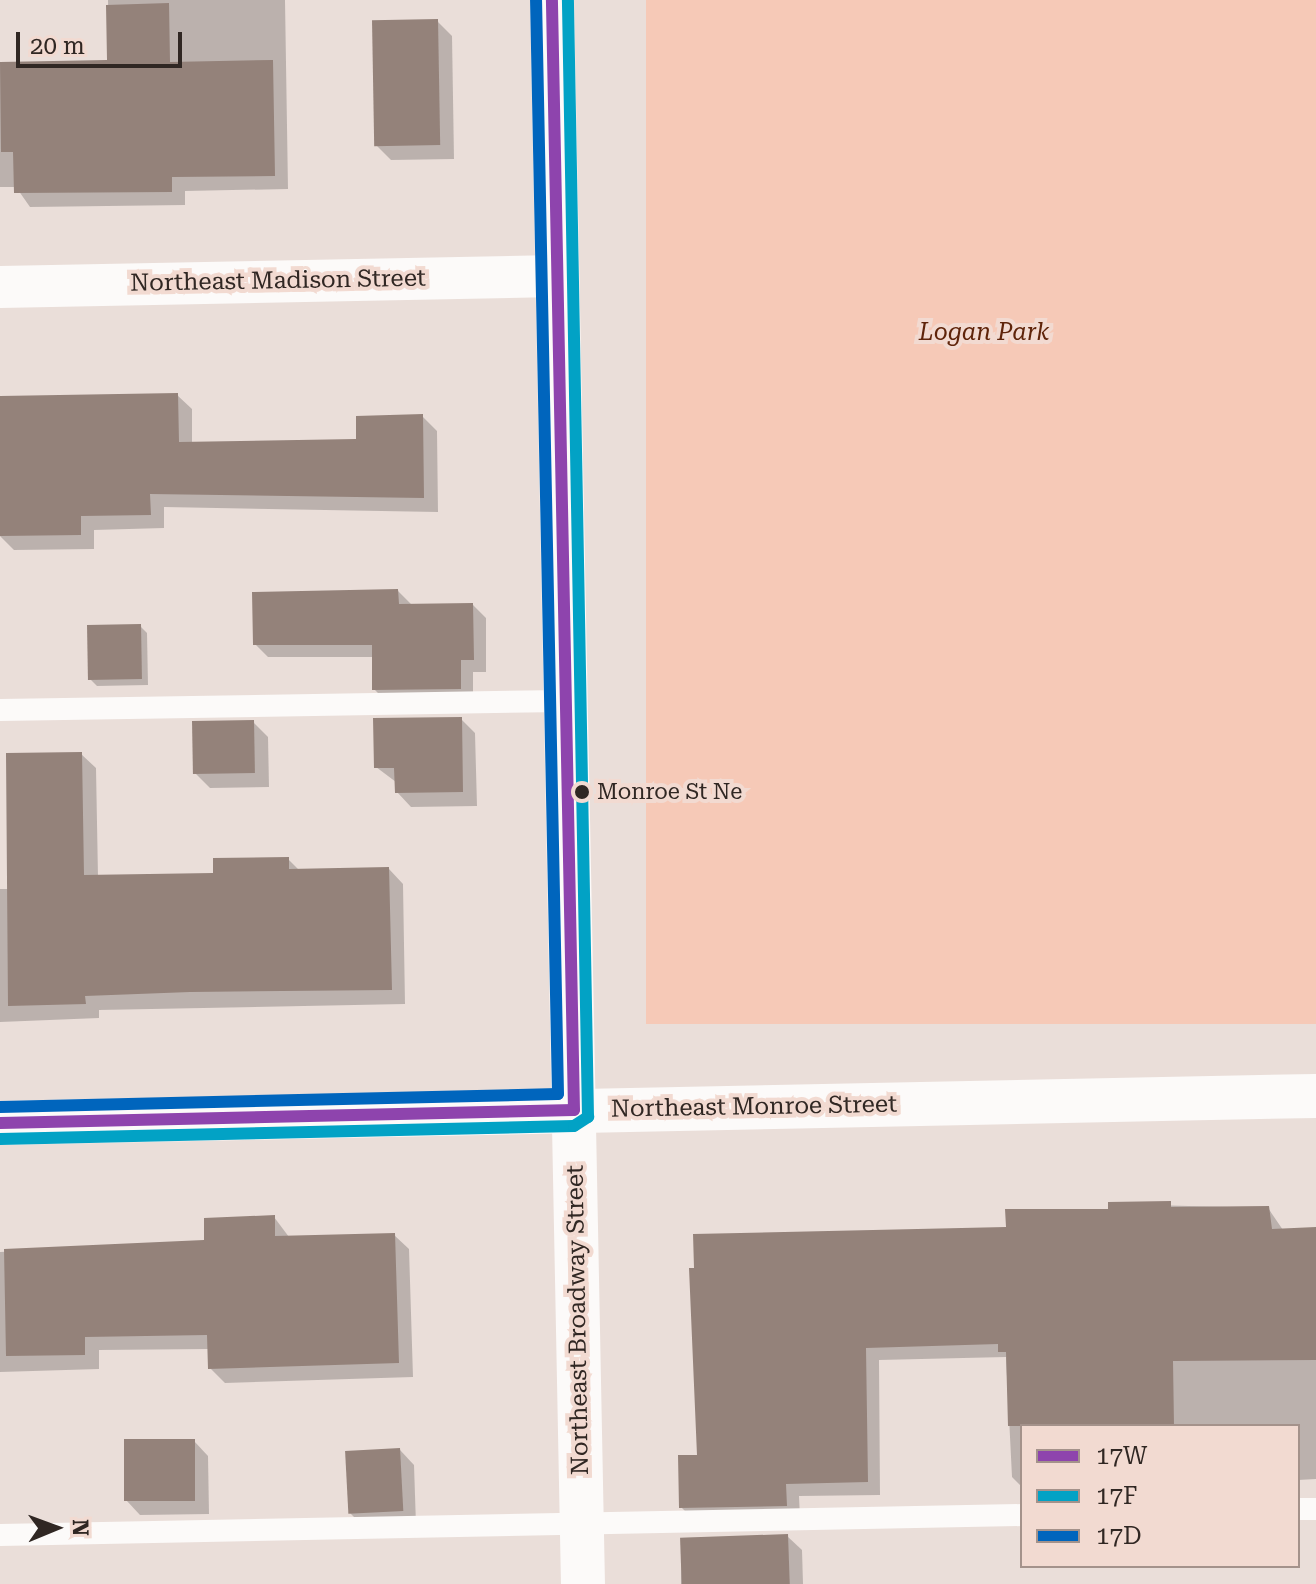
<!DOCTYPE html>
<html>
<head>
<meta charset="utf-8">
<style>
	body { margin:0 }
	#map { position:relative; width:1316px; height:1584px; overflow:hidden; background:#eaded9; font-family:"Roboto Serif",serif }
	div>[style] { position:absolute }
	.green>* { inset:0; background:#f6c9b7; transform-origin:0 0 }
	.shadow>* { inset:0; background:#0003 }
	.building>* { inset:0; background:#94827a; transform-origin:0 0 }
	.lane>* { height:22px; margin:-11px; padding:0 11px; transform-origin:11px; border-radius:11px; background:#fcfaf9 }
	.street>* { height:42px; margin:-21px; padding:0 21px; transform-origin:21px; border-radius:21px; background:#fcfaf9 }
	.secondary>* { height:44px; margin:-22px; padding:0 22px; transform-origin:22px; border-radius:22px; background:#fcfaf9 }
	.bus-1>* { height:12px; margin:-6px; padding:0 6px; transform-origin:6px; border-radius:6px; background:#8e44ad }
	.bus-2>* { height:12px; margin:-6px; padding:0 6px; transform-origin:6px; border-radius:6px; background:#02a2c5 }
	.bus-3>* { height:12px; margin:-6px; padding:0 6px; transform-origin:6px; border-radius:6px; background:#0065bd }
	.dots>* { width:22px; height:22px; translate:-50% -50%; box-sizing:border-box; border:4px solid #f2dad1; border-radius:50% }
	span { translate:-50% -50%; white-space:nowrap; text-align:center; line-height:1.15; -webkit-text-stroke:8px #f2dad1; paint-order:stroke }
	.bus-label { font-size:22px; color:#302723 }
	.left { translate:0 -50%; text-align:left }
	.street-label { font-size:24px; color:#302723 }
	.park-label { font-size:24px; color:#5f240a; font-style:italic }
	.legend { position:absolute; left:1020px; top:1424px; width:280px; height:144px; box-sizing:border-box; background:#f2dad1; border:2px solid #a4928b; margin:0; padding:10px 14px; list-style:none; font-size:24px; color:#302723 }
	.legend li { display:flex; align-items:center; gap:16px; height:40px }
	.legend b { width:40px; border:2px solid #a4928b }
	.north { position:absolute; left:16px; top:1488px; width:80px; height:80px; -webkit-text-stroke:6px #f2dad1; paint-order:stroke; rotate:89deg; font-size:22px; font-weight:700; line-height:32px; text-align:center; color:#302723 }
	.north::after { content:''; display:block; margin:auto; width:28px; height:36px; background:#302723; clip-path:polygon(50% 0,100% 100%,50% 72%,0 100%) }
	.scale { position:absolute; left:16px; top:32px; width:166px; height:36px; box-sizing:border-box; border:4px solid #302723; border-top:0; padding-left:10px; font-size:24px; line-height:28px; white-space:nowrap; color:#302723; -webkit-text-stroke:6px #f2dad1; paint-order:stroke }
</style>
</head>
<body>
<div id="map">
	<div class="green">
		<i style="left:646px;top:0;width:670px;height:1024px"></i>
	</div>
	<div class="shadow">
		<i style="clip-path:polygon(108px 0,285px 0,288px 189px,185px 191px,185px 205px,30px 207px,16px 187px,0 187px,0 64px,109px 62px)"></i>
		<i style="clip-path:polygon(437px 21px,452px 36px,454px 159px,391px 160px,376px 145px)"></i>
		<i style="clip-path:polygon(177px 395px,192px 409px,192px 443px,358px 441px,422px 416px,437px 431px,438px 512px,164px 507px,164px 528px,94px 530px,94px 549px,14px 550px,0 536px,0 399px)"></i>
		<i style="clip-path:polygon(398px 591px,411px 604px,473px 605px,486px 618px,486px 672px,473px 672px,473px 701px,387px 702px,374px 689px,374px 657px,268px 657px,255px 644px)"></i>
		<i style="clip-path:polygon(140px 626px,147px 633px,148px 685px,97px 686px,90px 679px)"></i>
		<i style="clip-path:polygon(461px 719px,475px 733px,477px 806px,411px 807px,397px 792px,396px 782px,376px 767px)"></i>
		<i style="clip-path:polygon(253px 722px,268px 737px,269px 787px,210px 788px,195px 773px)"></i>
		<i style="clip-path:polygon(81px 754px,96px 768px,98px 877px,215px 875px,288px 859px,300px 871px,389px 869px,403px 884px,405px 1004px,99px 1010px,99px 1018px,0 1022px,0 889px,11px 889px)"></i>
		<i style="clip-path:polygon(1110px 1204px,1268px 1208px,1283px 1230px,1316px 1229px,1316px 1479px,1298px 1480px,1298px 1426px,1022px 1426px,1022px 1487px,1012px 1477px,1006px 1357px,879px 1360px,880px 1495px,799px 1496px,800px 1518px,694px 1520px,681px 1507px,699px 1457px,1008px 1229px,1110px 1211px)"></i>
		<i style="clip-path:polygon(274px 1217px,289px 1237px,394px 1235px,409px 1249px,413px 1377px,225px 1383px,210px 1368px,210px 1349px,99px 1350px,99px 1369px,0 1372px,0 1252px,206px 1242px)"></i>
		<i style="clip-path:polygon(194px 1441px,208px 1456px,209px 1514px,140px 1515px,126px 1500px)"></i>
		<i style="clip-path:polygon(400px 1450px,414px 1465px,416px 1525px,364px 1527px,349px 1512px)"></i>
		<i style="clip-path:polygon(787px 1536px,802px 1550px,803px 1584px,681px 1584px,682px 1538px)"></i>
	</div>
	<div class="building">
		<i style="clip-path:polygon(169px 3px,170px 62px,273px 60px,275px 176px,172px 177px,172px 192px,14px 193px,13px 152px,1px 152px,0 62px,107px 60px,106px 5px)"></i>
		<i style="left:438px;top:19px;width:126px;height:66px;rotate:89deg"></i>
		<i style="clip-path:polygon(178px 393px,179px 442px,356px 439px,356px 416px,423px 414px,424px 498px,150px 494px,151px 515px,81px 516px,81px 535px,0 536px,0 396px)"></i>
		<i style="clip-path:polygon(398px 589px,399px 604px,473px 603px,474px 660px,461px 660px,461px 689px,372px 690px,372px 645px,253px 645px,252px 592px)"></i>
		<i style="left:141px;top:624px;width:55px;height:54px;rotate:89deg"></i>
		<i style="clip-path:polygon(462px 717px,463px 792px,395px 793px,394px 768px,374px 768px,373px 718px)"></i>
		<i style="left:254px;top:720px;width:53px;height:62px;rotate:89deg"></i>
		<i style="clip-path:polygon(82px 752px,84px 875px,213px 873px,213px 858px,289px 857px,289px 869px,389px 867px,392px 990px,190px 992px,85px 996px,86px 1004px,8px 1006px,6px 753px)"></i>
		<i style="clip-path:polygon(1171px 1201px,1171px 1207px,1269px 1206px,1272px 1229px,1316px 1227px,1316px 1360px,1173px 1361px,1174px 1426px,1008px 1426px,1006px 1352px,998px 1352px,998px 1344px,866px 1348px,868px 1482px,786px 1484px,787px 1506px,679px 1508px,678px 1455px,697px 1455px,689px 1268px,694px 1268px,693px 1234px,1006px 1227px,1005px 1209px,1108px 1209px,1108px 1202px)"></i>
		<i style="clip-path:polygon(275px 1215px,275px 1236px,395px 1233px,399px 1363px,208px 1369px,207px 1335px,85px 1337px,85px 1355px,6px 1356px,4px 1249px,204px 1240px,204px 1218px)"></i>
		<i style="left:124px;top:1439px;width:71px;height:62px"></i>
		<i style="left:400px;top:1448px;width:63px;height:55px;rotate:87deg"></i>
		<i style="left:788px;top:1534px;width:50px;height:108px;rotate:88deg"></i>
	</div>
	<div class="lane">
		<i style="left:0;top:710px;width:563px;rotate:-0.92deg"></i>
		<i style="left:1298px;top:1509px;width:18px"></i>
		<i style="left:0;top:1535px;width:1022px;rotate:-1.12deg"></i>
	</div>
	<div class="street">
		<i style="left:0;top:287px;width:556px;rotate:-1.13deg"></i>
	</div>
	<div class="secondary">
		<i style="left:552px;top:0;width:1584px;rotate:88.88deg"></i>
		<i style="left:0;top:1123px;width:1316px;rotate:-1.18deg"></i>
	</div>
	<div class="bus-1">
		<i style="left:0;top:1123px;width:574px;rotate:-1.3deg"></i>
		<i style="left:574px;top:1110px;width:1110px;rotate:-91.14deg"></i>
	</div>
	<div class="bus-2">
		<i style="left:0;top:1139px;width:574px;rotate:-1.3deg"></i>
		<i style="left:574px;top:1126px;width:17px;rotate:-33deg"></i>
		<i style="left:588px;top:1117px;width:1117px;rotate:-91.03deg"></i>
	</div>
	<div class="bus-3">
		<i style="left:0;top:1107px;width:558px;rotate:-1.33deg"></i>
		<i style="left:558px;top:1094px;width:1094px;rotate:-91.15deg"></i>
	</div>
	<div class="dots">
		<i style="left:582px;top:792px;background:#302723"></i>
	</div>
	<div class="bus-label">
		<span class="left" style="left:597px;top:792px">Monroe St Ne</span>
	</div>
	<div class="street-label">
		<span style="left:278px;top:281px;rotate:-1deg">Northeast Madison Street</span>
		<span style="left:754px;top:1107px;rotate:-1deg">Northeast Monroe Street</span>
		<span style="left:578px;top:1320px;rotate:-91deg">Northeast Broadway Street</span>
	</div>
	<div class="park-label">
		<span style="left:984px;top:333px">Logan Park</span>
	</div>
	<ul class="legend">
	<li><b style="height:10px;background:#8e44ad"></b>17W</li>
	<li><b style="height:10px;background:#02a2c5"></b>17F</li>
	<li><b style="height:10px;background:#0065bd"></b>17D</li>
	</ul>
	<div class="north">N</div>
	<div class="scale">20 m</div>
</div>
</body>
</html>
